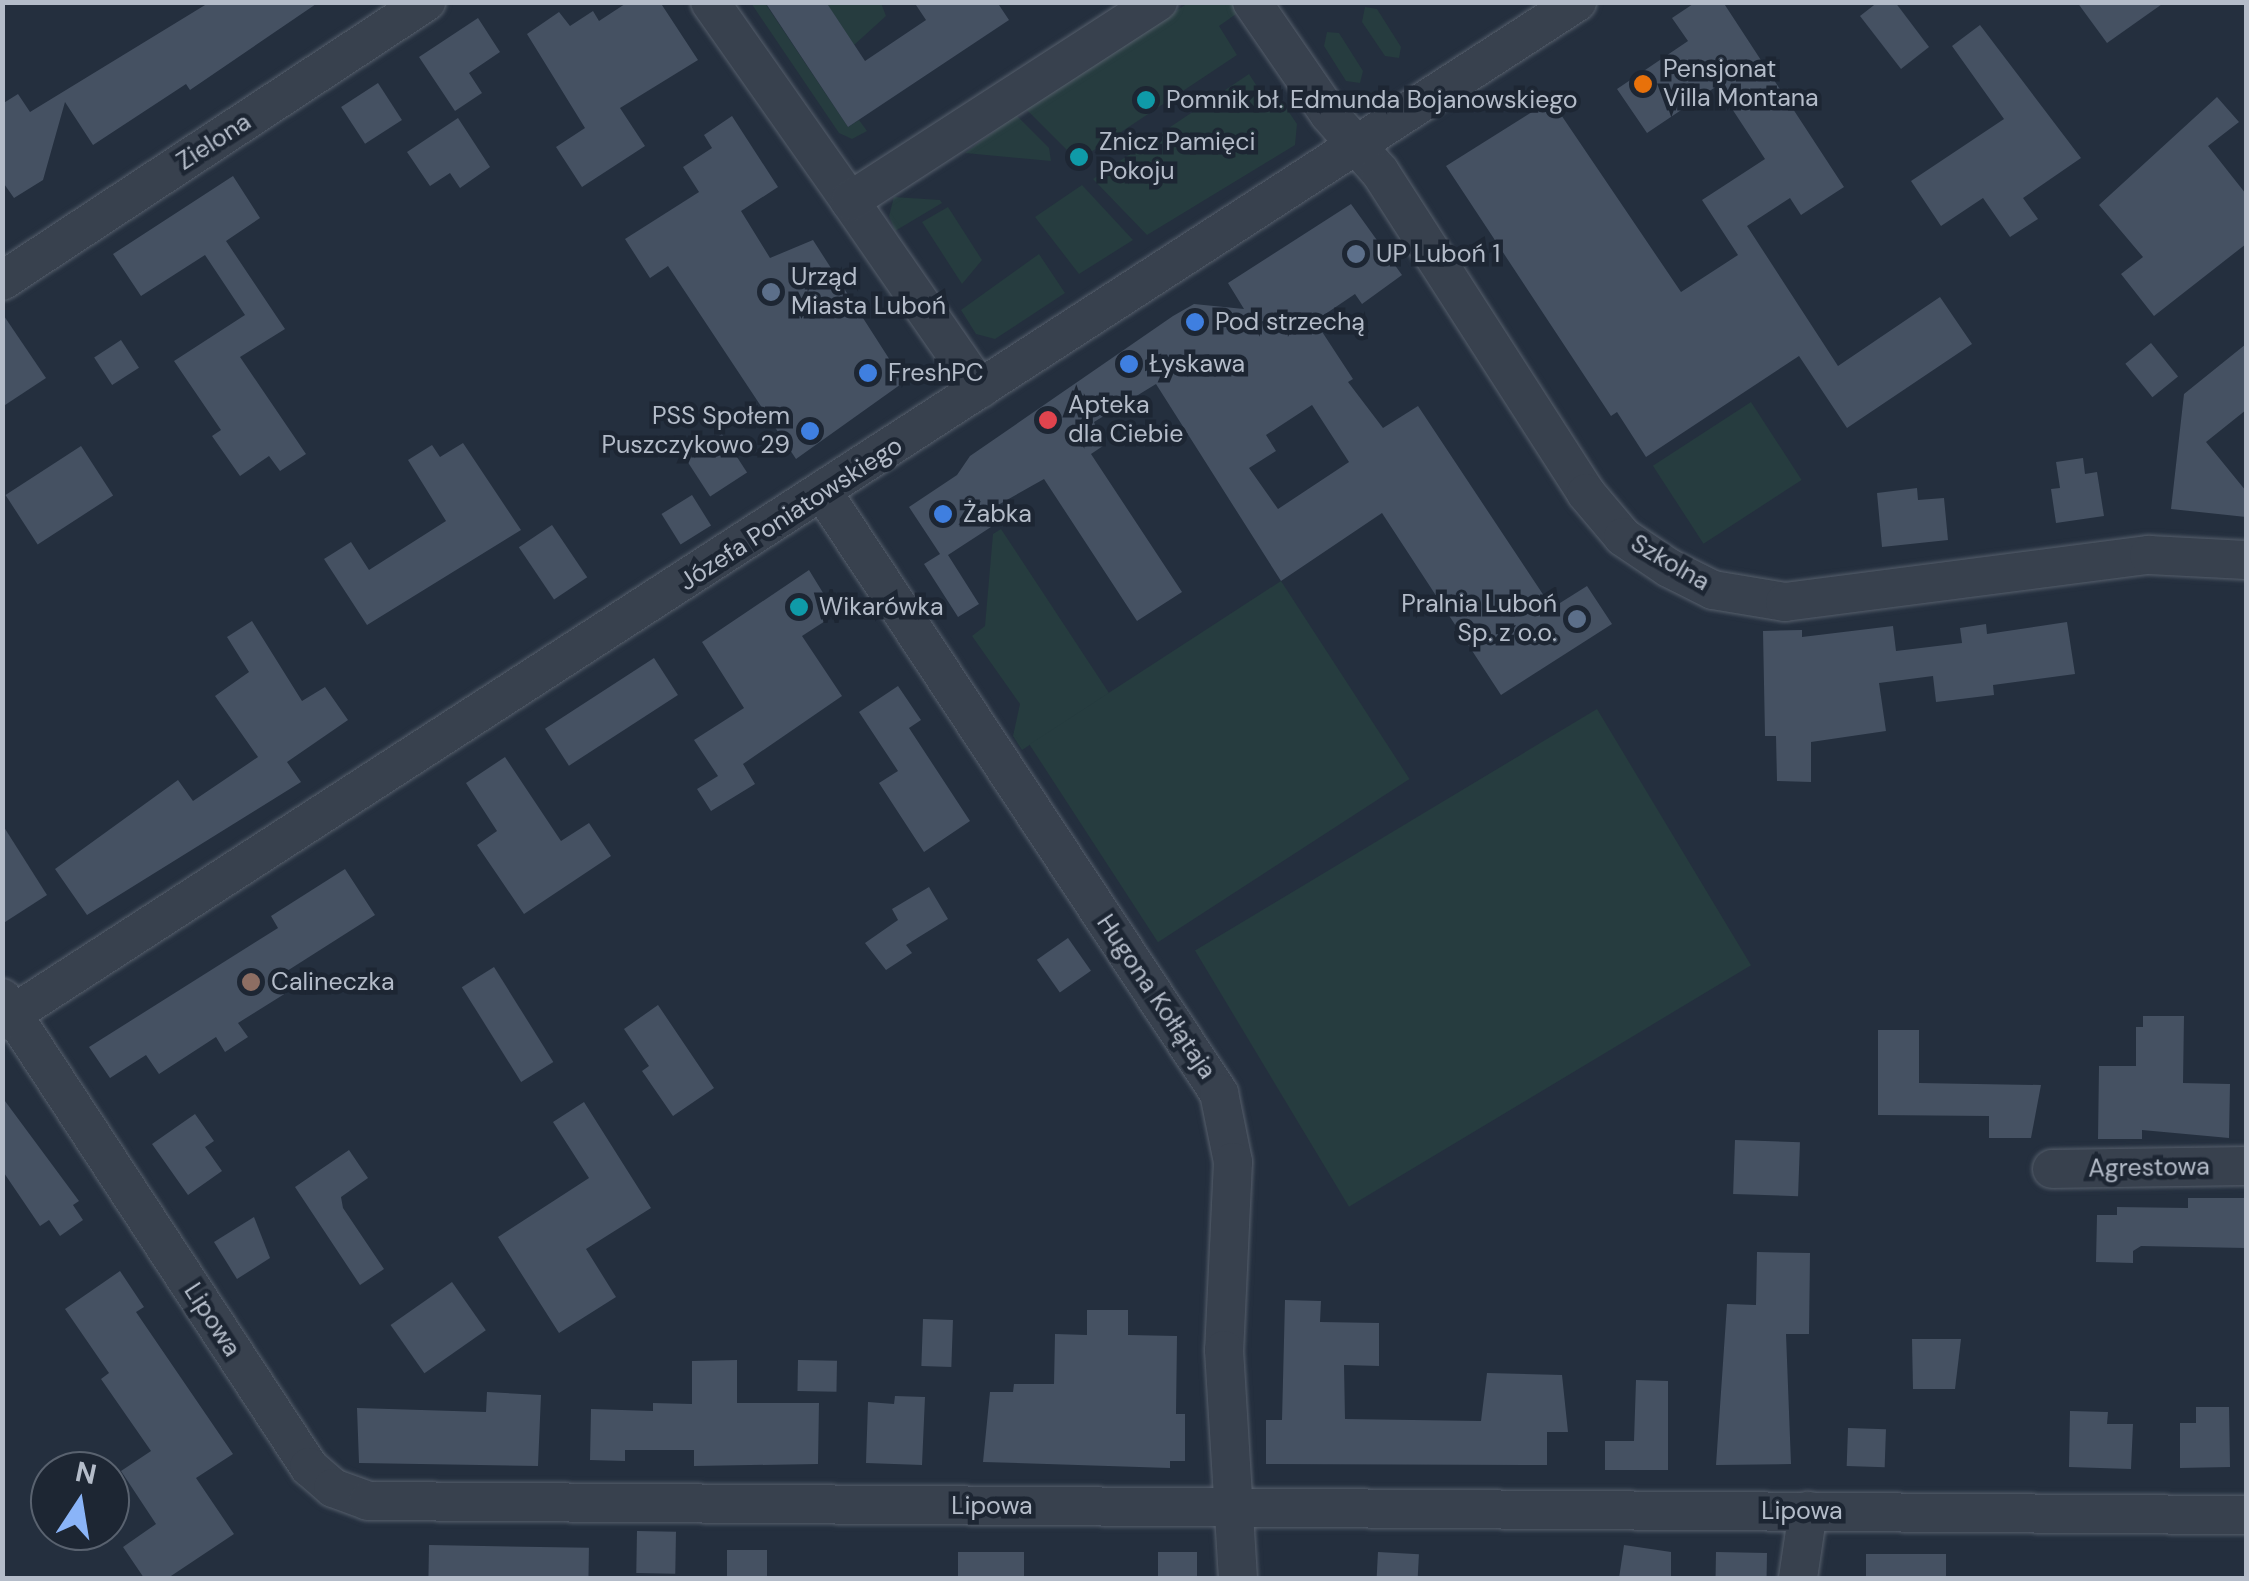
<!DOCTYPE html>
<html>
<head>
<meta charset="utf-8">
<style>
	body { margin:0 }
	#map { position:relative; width:2249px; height:1581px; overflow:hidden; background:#242f3e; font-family:"DM Sans",sans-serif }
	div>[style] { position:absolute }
	.green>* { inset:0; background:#263c3f; transform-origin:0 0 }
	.building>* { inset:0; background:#455162; transform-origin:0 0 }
	.roads { filter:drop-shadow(0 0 2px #565f6c) drop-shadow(0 0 2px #565f6c) }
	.minor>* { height:38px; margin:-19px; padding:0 19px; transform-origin:19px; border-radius:19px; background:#38414e }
	.dots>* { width:28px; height:28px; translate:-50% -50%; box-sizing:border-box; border:5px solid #1d2633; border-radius:50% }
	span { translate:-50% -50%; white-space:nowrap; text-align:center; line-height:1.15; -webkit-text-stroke:9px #1d2633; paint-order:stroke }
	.poi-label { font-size:25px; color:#b4bcc9 }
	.left { translate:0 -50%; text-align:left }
	.right { translate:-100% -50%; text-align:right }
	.street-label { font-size:25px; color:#b4bcc9 }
	.frame { position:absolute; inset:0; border:5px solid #b4bcc9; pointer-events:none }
	.north { position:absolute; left:30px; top:1451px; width:100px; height:100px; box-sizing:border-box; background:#1d2633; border:2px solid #59626f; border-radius:50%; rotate:12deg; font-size:28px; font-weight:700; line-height:40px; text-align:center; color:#b4bcc9 }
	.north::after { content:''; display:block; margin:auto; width:35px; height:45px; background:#8ab4f8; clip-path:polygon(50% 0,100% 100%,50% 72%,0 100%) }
</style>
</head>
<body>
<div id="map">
	<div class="green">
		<i style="clip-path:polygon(751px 3px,765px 3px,848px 127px,859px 120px,867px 131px,852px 139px,839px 133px)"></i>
		<i style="clip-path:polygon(826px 3px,881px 3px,886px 16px,854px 45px)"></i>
		<i style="clip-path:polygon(1188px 3px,1231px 3px,1239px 12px,1219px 26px,1237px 55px,1088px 154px,1079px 144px,1068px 151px,1026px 109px)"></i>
		<i style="clip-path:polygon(1365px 7px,1377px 9px,1401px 47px,1399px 58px,1385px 56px,1362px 22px)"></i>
		<i style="clip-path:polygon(1327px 32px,1339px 33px,1363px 71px,1360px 83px,1346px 81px,1324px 46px)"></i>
		<i style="clip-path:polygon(1249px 74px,1269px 105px,1280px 99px,1297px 124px,1295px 145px,1147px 235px,1093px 179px)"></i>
		<i style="clip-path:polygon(1016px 115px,1049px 148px,1051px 161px,965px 153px)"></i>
		<i style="clip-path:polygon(1082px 185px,1133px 240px,1079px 274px,1035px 217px)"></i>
		<i style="clip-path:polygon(894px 197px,940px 200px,942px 203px,895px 231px,889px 216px)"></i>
		<i style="clip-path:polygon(948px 207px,982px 260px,962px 284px,922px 222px)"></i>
		<i style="clip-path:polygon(1039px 254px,1065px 293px,995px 339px,976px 334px,961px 310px)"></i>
		<i style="left:1751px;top:402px;width:93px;height:117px;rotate:57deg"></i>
		<i style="clip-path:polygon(1001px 529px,1109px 693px,1022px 750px,1013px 736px,1020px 704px,972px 636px,985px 626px,993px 534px)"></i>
		<i style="left:1281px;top:581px;width:236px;height:300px;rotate:57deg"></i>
		<i style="left:1597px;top:709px;width:299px;height:469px;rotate:59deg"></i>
	</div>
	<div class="building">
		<i style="clip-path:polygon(210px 2px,319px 2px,190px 90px,186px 84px,93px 145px,65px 102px,43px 180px,14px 198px,2px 181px,2px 104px,18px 94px,30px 112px)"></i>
		<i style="clip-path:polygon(628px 2px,660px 2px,698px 60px,620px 108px,645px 146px,582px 187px,556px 147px,585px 128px,527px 34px,559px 12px,570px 26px,593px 11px,599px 21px)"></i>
		<i style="clip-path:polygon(765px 2px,826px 2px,865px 61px,926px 20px,914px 2px,997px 2px,1009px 20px,848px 127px)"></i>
		<i style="clip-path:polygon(1696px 2px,1723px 2px,1844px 187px,1801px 215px,1790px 198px,1747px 226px,1838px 366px,1940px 297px,1972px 344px,1847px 428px,1799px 356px,1646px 457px,1617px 412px,1611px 416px,1446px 166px,1551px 100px,1681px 292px,1738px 255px,1702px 200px,1765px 159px,1717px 86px,1647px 133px,1617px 89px,1688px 41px,1672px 18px)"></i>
		<i style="clip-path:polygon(1878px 2px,1895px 2px,1929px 47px,1901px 69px,1860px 16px)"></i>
		<i style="clip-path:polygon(2077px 2px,2165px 2px,2107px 43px)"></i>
		<i style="clip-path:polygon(478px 18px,500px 52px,469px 73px,482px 93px,455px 111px,419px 57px)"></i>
		<i style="clip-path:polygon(1980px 25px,2081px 158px,2023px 198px,2038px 219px,2010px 237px,1983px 198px,1941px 226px,1911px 181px,2004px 119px,1952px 46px)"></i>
		<i style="left:378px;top:83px;width:44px;height:44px;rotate:57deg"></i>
		<i style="clip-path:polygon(2217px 97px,2239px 122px,2208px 146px,2246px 194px,2246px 244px,2154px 316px,2121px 274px,2143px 257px,2099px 205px)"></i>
		<i style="clip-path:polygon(732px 116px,778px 187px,741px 211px,770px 258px,813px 240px,904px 382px,796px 459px,668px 266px,650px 278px,625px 239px,699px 192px,683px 167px,712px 148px,704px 135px)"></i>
		<i style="clip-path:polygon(458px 118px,490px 167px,460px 188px,450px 173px,430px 186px,407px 152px)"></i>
		<i style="clip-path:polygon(233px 176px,260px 218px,226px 241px,285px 329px,240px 357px,306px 454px,280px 471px,269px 456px,240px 476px,212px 436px,221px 430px,174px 361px,245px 315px,205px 255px,141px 296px,113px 254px)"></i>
		<i style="clip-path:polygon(evenodd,1351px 204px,1402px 275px,1362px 304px,1355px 294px,1315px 321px,1353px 379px,1348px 382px,1383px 428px,1418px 406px,1552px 608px,1587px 586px,1612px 624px,1501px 695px,1382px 513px,1281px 581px,1156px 384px,1094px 422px,1103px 446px,1091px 454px,1182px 592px,1137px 621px,1044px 479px,982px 514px,991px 527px,948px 555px,979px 604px,958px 617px,924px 564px,940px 554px,909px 507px,957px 475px,970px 456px,1173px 316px,1194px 304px,1244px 309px,1228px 283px,1351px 204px,1312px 405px,1349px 462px,1278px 509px,1249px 468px,1276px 451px,1266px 435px,1312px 405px)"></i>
		<i style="clip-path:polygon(2px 313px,46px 378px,2px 407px)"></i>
		<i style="left:121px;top:340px;width:33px;height:32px;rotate:57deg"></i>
		<i style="left:2151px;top:343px;width:43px;height:33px;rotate:51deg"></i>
		<i style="clip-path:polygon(2246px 344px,2246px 410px,2206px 442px,2246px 491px,2246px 517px,2171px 509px,2184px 394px)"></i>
		<i style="left:722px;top:434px;width:46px;height:44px;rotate:57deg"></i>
		<i style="clip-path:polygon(463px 443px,521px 530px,367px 625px,324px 559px,351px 542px,369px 570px,446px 521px,408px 460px,432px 445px,440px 457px)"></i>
		<i style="left:81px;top:446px;width:59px;height:90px;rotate:57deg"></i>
		<i style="clip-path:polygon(2083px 458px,2085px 474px,2097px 472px,2104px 516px,2056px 523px,2051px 489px,2060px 488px,2056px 462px)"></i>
		<i style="clip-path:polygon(1917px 488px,1918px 500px,1944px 498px,1948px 540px,1882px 547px,1877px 493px)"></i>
		<i style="left:692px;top:495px;width:36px;height:36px;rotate:58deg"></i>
		<i style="left:552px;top:525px;width:63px;height:40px;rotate:56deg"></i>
		<i style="clip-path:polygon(809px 570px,836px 614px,802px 636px,842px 696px,743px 764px,755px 784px,711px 811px,697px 789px,718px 776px,694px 740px,744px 708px,702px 642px)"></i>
		<i style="clip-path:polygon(252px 621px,302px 701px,325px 687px,348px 720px,287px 762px,301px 782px,87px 915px,55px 869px,178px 780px,193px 801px,258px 757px,215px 696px,249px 672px,227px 637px)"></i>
		<i style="clip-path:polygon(2067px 622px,2075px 674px,1993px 685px,1994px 695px,1936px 702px,1933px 676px,1879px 683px,1886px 731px,1811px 742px,1811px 782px,1777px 781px,1776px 736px,1765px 736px,1763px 631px,1802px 630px,1802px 637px,1893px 626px,1896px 651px,1962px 643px,1960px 628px,1986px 624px,1987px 634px)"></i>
		<i style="left:654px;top:658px;width:44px;height:130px;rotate:57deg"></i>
		<i style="clip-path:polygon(898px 686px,921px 720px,909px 728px,970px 821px,924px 852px,879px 783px,898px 771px,859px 712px)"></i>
		<i style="clip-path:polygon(505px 757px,561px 841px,589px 823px,611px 856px,524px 914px,477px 845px,497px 831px,466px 783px)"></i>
		<i style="clip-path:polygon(2px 824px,47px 895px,2px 924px)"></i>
		<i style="clip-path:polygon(345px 869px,375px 915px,276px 978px,286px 993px,238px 1023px,248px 1037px,225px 1052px,216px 1037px,159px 1074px,146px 1055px,110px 1078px,89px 1047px,278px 928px,271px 916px)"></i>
		<i style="clip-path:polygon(929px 887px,948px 919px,906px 945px,912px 953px,886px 970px,865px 943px,898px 920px,892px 909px)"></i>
		<i style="left:1068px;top:938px;width:40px;height:38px;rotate:55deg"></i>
		<i style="left:494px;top:967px;width:112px;height:38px;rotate:58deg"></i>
		<i style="clip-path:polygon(658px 1005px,714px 1088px,673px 1116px,642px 1071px,649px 1066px,624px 1029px)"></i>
		<i style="clip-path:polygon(2143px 1016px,2184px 1016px,2183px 1083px,2230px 1084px,2229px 1138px,2142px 1130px,2142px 1139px,2098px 1139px,2099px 1066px,2136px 1066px,2136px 1027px,2143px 1027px)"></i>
		<i style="clip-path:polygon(1878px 1030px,1919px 1030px,1919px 1083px,2041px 1085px,2031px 1138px,1989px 1138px,1989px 1116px,1878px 1115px)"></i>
		<i style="clip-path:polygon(2px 1097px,79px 1201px,73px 1205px,83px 1220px,60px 1236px,49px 1220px,40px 1226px,2px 1170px)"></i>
		<i style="clip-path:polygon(584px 1102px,651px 1208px,586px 1249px,616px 1297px,559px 1333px,498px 1237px,589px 1178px,553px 1122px)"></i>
		<i style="clip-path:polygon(195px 1114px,214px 1141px,205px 1147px,222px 1171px,188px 1195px,152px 1144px)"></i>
		<i style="left:1735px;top:1140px;width:65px;height:54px;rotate:2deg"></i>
		<i style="clip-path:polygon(349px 1150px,368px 1178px,341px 1197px,343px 1208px,384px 1269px,360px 1285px,295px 1187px)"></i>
		<i style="clip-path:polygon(2188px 1198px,2246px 1198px,2246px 1248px,2141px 1246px,2133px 1251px,2133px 1263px,2096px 1262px,2097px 1215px,2117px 1215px,2117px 1207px,2188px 1208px)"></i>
		<i style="clip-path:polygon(254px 1217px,270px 1258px,237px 1279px,214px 1242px)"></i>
		<i style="clip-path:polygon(1757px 1252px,1810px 1253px,1809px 1334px,1786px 1334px,1791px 1464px,1716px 1465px,1727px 1304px,1756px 1305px)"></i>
		<i style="clip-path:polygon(120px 1271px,144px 1307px,136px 1312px,233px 1454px,196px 1478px,234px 1534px,168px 1578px,144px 1578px,123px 1547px,156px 1524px,121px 1471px,151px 1451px,101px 1379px,109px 1373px,65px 1309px)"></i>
		<i style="left:452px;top:1282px;width:59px;height:75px;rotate:55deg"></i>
		<i style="clip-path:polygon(1285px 1300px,1321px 1301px,1320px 1322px,1379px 1323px,1379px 1366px,1344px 1365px,1345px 1419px,1481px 1421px,1487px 1373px,1562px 1375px,1568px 1432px,1547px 1432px,1547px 1465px,1266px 1464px,1266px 1420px,1282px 1420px)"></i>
		<i style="clip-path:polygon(1087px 1310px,1128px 1310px,1128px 1335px,1177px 1336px,1176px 1414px,1185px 1414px,1185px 1461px,1170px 1461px,1170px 1468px,983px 1462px,990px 1392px,1013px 1392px,1014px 1384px,1054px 1384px,1055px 1334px,1087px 1335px)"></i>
		<i style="left:923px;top:1319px;width:30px;height:47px;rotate:2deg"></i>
		<i style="clip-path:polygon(1912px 1339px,1961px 1339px,1955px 1389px,1913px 1389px)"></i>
		<i style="clip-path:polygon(737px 1360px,737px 1403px,819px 1403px,818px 1464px,694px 1466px,694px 1450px,625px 1450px,625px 1461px,590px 1460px,591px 1409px,653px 1411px,653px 1403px,692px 1404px,692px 1361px)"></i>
		<i style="left:798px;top:1360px;width:39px;height:31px;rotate:1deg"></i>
		<i style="clip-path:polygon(1636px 1380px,1668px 1381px,1668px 1470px,1605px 1470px,1605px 1441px,1634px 1441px)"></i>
		<i style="clip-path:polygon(487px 1392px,541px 1395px,538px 1466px,359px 1463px,357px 1408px,486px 1412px)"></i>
		<i style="clip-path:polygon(895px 1396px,925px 1397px,922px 1465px,866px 1463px,868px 1402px,894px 1404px)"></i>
		<i style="clip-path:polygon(2196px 1407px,2229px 1407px,2230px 1467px,2180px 1468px,2180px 1423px,2196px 1423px)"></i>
		<i style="clip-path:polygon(2070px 1411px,2108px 1412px,2107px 1424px,2133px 1424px,2131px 1469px,2069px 1467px)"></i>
		<i style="left:1848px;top:1428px;width:38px;height:38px;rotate:2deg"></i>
		<i style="left:637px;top:1531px;width:39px;height:42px;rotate:1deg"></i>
		<i style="left:429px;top:1545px;width:160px;height:33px;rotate:1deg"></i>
		<i style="clip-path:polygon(1624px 1545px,1671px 1552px,1671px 1578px,1619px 1578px)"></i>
		<i style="left:727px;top:1550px;width:40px;height:28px"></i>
		<i style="left:1024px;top:1552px;width:26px;height:66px;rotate:90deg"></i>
		<i style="left:1158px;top:1552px;width:39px;height:26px"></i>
		<i style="left:1378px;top:1552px;width:41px;height:26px;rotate:3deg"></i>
		<i style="left:1716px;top:1552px;width:51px;height:26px;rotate:1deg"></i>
		<i style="left:1866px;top:1554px;width:80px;height:24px"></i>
	</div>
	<div class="roads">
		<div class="minor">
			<i style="left:710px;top:2px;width:243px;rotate:54.9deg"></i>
			<i style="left:1252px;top:2px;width:136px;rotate:55.5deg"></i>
			<i style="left:1329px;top:114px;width:77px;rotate:48.7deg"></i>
			<i style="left:1380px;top:172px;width:381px;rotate:57.3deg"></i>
			<i style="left:1586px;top:493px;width:57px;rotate:49.9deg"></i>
			<i style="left:1623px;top:537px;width:55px;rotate:34deg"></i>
			<i style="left:1669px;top:568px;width:49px;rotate:26.6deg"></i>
			<i style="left:1713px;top:590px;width:73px;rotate:9.5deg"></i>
			<i style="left:1785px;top:602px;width:367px;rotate:-7.4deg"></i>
			<i style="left:2149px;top:555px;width:97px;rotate:3deg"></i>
			<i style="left:2px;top:281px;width:508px;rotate:-33.35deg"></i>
			<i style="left:980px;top:389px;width:229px;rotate:-124.7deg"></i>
			<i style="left:850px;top:201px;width:367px;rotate:-32.9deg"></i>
			<i style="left:824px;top:494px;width:718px;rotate:56.6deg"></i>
			<i style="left:1219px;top:1093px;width:70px;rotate:78.5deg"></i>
			<i style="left:1233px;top:1162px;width:188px;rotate:92.7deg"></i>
			<i style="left:1224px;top:1350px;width:228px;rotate:86.5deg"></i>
			<i style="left:2px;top:998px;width:561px;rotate:56.79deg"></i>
			<i style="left:309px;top:1467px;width:32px;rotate:41deg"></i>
			<i style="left:333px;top:1488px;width:37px;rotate:20deg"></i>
			<i style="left:368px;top:1501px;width:1878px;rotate:0.43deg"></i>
			<i style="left:2px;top:1021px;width:1876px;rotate:-32.9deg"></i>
			<i style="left:2052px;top:1169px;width:194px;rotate:-0.9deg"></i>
			<i style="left:1798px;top:1578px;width:68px;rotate:-81.5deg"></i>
		</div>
	</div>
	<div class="dots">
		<i style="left:1643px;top:84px;background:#e8710a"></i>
		<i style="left:1146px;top:100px;background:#0f9aa8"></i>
		<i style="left:1079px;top:157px;background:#0f9aa8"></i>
		<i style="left:1356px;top:254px;background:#5c6f8a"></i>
		<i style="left:771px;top:292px;background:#5c6f8a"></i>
		<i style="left:1195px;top:322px;background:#3f7fe0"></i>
		<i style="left:1129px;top:364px;background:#3f7fe0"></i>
		<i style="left:868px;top:373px;background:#3f7fe0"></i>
		<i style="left:1048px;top:420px;background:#e0444e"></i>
		<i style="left:810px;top:431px;background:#3f7fe0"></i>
		<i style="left:943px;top:514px;background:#3f7fe0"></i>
		<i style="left:799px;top:607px;background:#0f9aa8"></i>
		<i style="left:1577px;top:619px;background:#5c6f8a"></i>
		<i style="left:251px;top:982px;background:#8d6e63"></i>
	</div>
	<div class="poi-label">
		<span class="left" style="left:1663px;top:84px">Pensjonat<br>Villa Montana</span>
		<span class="left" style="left:1166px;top:100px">Pomnik bł. Edmunda Bojanowskiego</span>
		<span class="left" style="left:1099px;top:157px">Znicz Pamięci<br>Pokoju</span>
		<span class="left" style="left:1376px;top:254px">UP Luboń 1</span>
		<span class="left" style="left:791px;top:292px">Urząd<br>Miasta Luboń</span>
		<span class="left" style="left:1215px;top:322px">Pod strzechą</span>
		<span class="left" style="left:1149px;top:364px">Łyskawa</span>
		<span class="left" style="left:888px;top:373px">FreshPC</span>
		<span class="left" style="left:1068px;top:420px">Apteka<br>dla Ciebie</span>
		<span class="right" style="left:790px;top:431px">PSS Społem<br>Puszczykowo 29</span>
		<span class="left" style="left:963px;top:514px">Żabka</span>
		<span class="right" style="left:1557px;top:619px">Pralnia Luboń<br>Sp. z o.o.</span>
		<span class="left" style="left:819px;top:607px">Wikarówka</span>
		<span class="left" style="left:271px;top:982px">Calineczka</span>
	</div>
	<div class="street-label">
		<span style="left:214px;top:142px;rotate:-33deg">Zielona</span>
		<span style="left:791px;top:514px;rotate:-33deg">Józefa Poniatowskiego</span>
		<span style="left:1670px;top:563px;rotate:30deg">Szkolna</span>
		<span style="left:1156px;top:997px;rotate:56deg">Hugona Kołłątaja</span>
		<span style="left:2149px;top:1168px;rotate:-1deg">Agrestowa</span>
		<span style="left:212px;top:1320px;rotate:57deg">Lipowa</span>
		<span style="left:992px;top:1506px">Lipowa</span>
		<span style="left:1802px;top:1511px">Lipowa</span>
	</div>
	<div class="frame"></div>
	<div class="north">N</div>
</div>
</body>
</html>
